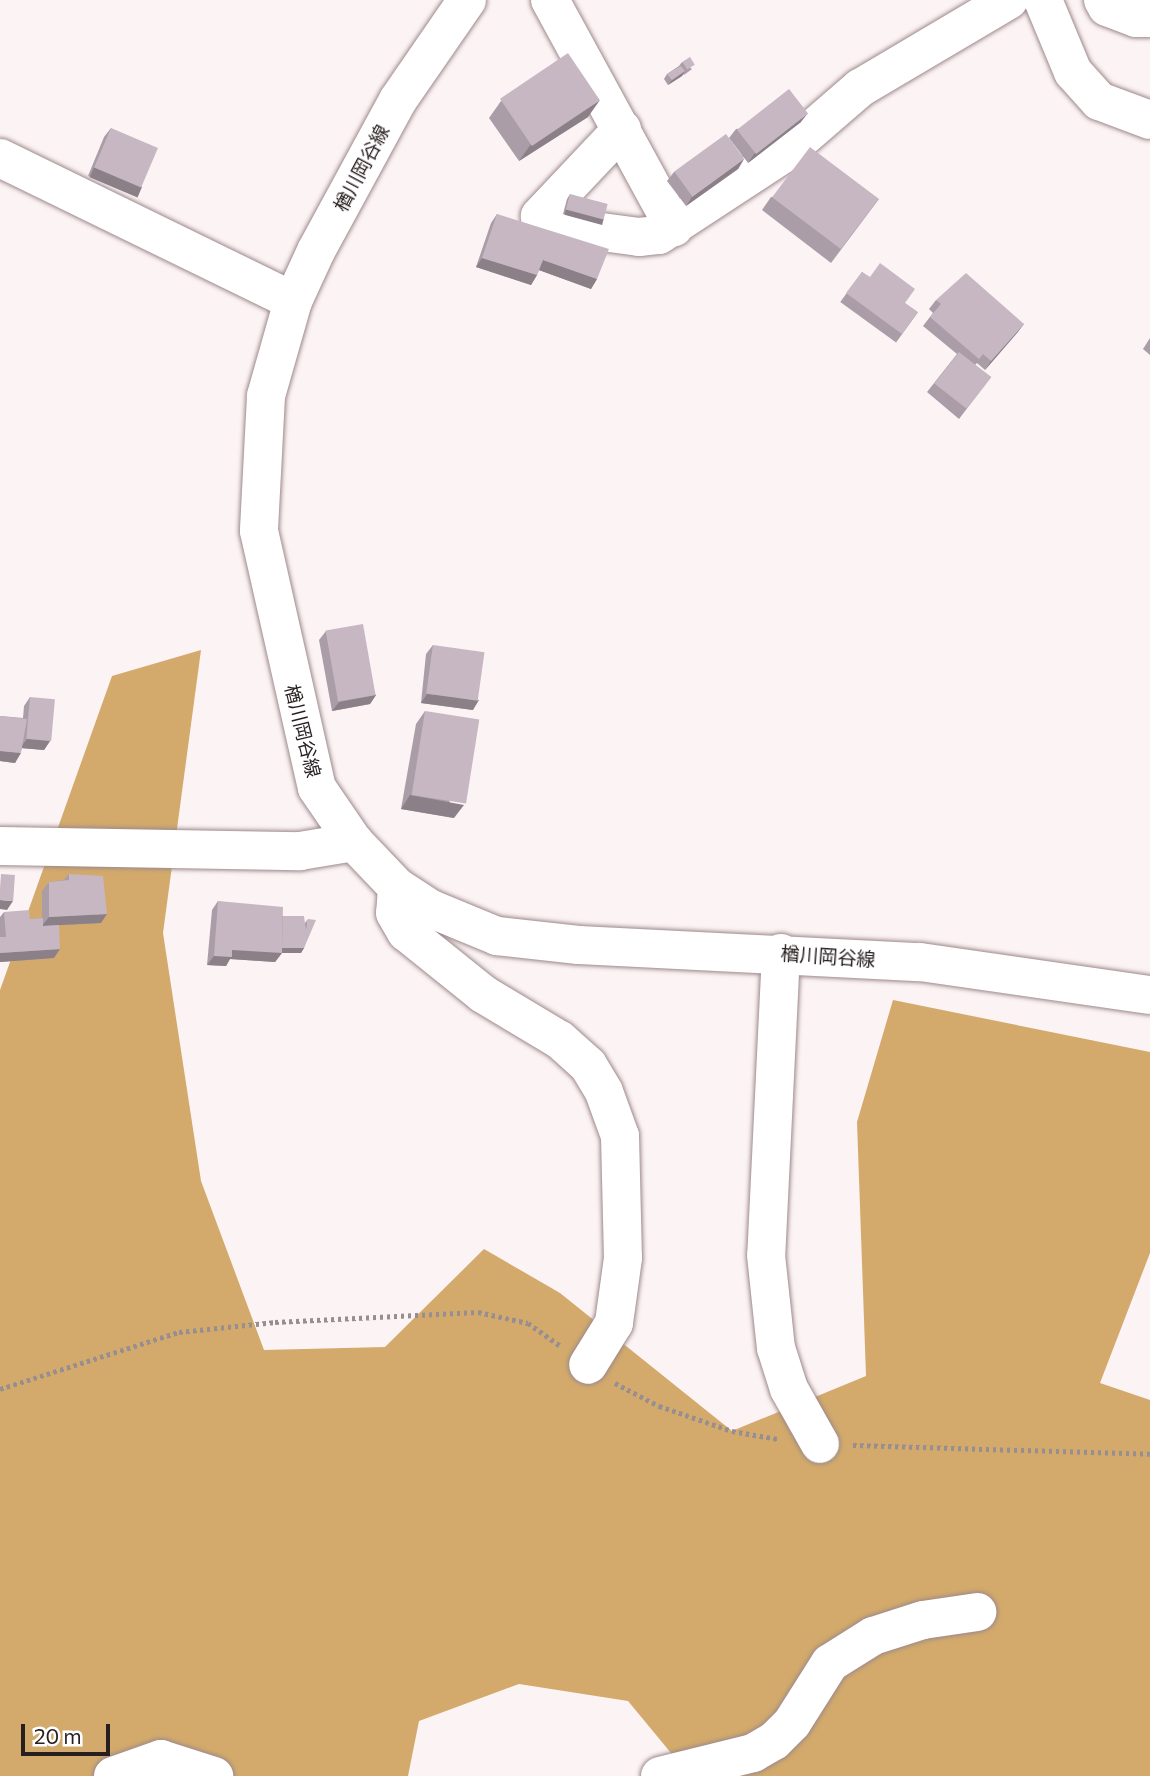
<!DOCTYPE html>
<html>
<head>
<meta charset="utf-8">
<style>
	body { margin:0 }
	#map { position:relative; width:1150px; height:1776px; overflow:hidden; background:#fcf3f4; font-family:Commissioner,"Noto Sans JP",sans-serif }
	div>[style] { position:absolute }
	.forest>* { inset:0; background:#d3aa6b }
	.path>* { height:4.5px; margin-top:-2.25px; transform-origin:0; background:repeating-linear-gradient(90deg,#978e8f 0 3.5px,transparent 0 7px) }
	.roads { filter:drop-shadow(0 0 2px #9d898b) drop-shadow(0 0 2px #9d898b) }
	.minor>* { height:38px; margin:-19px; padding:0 19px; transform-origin:19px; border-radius:19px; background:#fff }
	.major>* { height:38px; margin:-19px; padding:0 19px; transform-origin:19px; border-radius:19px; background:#fff }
	.wall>* { inset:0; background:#ab9da7; transform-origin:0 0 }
	.shaded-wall>* { inset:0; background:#8b8088; transform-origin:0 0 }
	.building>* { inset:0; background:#c7b7c2; transform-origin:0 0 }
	span { translate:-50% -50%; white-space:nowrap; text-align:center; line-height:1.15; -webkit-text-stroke:5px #fff; paint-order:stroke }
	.street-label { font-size:19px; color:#261e1f }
	.scale { position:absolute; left:21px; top:1724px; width:89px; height:32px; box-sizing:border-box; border:4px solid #261e1f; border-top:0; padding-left:9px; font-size:21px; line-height:24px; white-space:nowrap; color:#261e1f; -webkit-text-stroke:5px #fff; paint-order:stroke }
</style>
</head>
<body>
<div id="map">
	<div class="forest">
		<i style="clip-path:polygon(201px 650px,163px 933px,201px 1181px,264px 1350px,385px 1347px,484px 1249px,560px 1293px,732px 1431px,866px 1376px,857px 1122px,893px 1000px,1150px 1052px,1150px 1253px,1100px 1383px,1150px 1400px,1150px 1776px,690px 1776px,628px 1701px,519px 1684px,419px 1721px,408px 1776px,0 1776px,0 990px,112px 676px)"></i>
	</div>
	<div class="path">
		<i style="left:615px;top:1383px;width:50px;rotate:27.6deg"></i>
		<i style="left:659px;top:1406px;width:77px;rotate:18.9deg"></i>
		<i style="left:732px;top:1431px;width:47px;rotate:9.9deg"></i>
		<i style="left:0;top:1389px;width:188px;rotate:-17.7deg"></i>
		<i style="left:179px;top:1332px;width:97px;rotate:-5.9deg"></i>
		<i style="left:275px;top:1322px;width:203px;rotate:-2.8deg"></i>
		<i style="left:478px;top:1312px;width:51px;rotate:12.4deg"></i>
		<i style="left:528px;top:1323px;width:42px;rotate:35.2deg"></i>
		<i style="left:853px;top:1445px;width:297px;rotate:1.7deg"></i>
	</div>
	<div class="roads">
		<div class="minor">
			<i style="left:550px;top:0;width:259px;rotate:61.4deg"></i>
			<i style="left:1043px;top:0;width:78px;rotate:67.4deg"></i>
			<i style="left:1073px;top:72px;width:39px;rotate:48deg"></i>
			<i style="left:1099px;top:101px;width:54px;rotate:20.4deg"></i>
			<i style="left:1103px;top:0;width:8px;rotate:60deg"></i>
			<i style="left:1107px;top:7px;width:31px;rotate:21deg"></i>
			<i style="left:1136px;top:18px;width:14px"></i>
			<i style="left:622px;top:129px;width:120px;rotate:133.3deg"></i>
			<i style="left:540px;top:216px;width:20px;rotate:30deg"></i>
			<i style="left:557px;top:226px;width:83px;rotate:7.6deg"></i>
			<i style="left:639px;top:237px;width:20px;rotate:-6deg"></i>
			<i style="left:659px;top:235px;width:152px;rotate:-33.2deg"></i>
			<i style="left:786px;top:152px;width:98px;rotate:-40.9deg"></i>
			<i style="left:860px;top:88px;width:173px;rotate:-30.6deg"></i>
			<i style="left:0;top:158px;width:326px;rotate:26deg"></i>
			<i style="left:0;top:846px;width:300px;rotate:1deg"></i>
			<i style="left:300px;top:851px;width:55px;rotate:-9.5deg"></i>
			<i style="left:397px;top:887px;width:26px;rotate:94deg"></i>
			<i style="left:395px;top:913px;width:22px;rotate:60deg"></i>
			<i style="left:406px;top:932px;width:99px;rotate:38.8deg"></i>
			<i style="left:483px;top:994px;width:90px;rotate:30.9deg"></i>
			<i style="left:560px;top:1040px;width:38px;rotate:42deg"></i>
			<i style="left:588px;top:1065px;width:31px;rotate:59deg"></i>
			<i style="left:604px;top:1092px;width:47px;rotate:70deg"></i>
			<i style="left:620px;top:1136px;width:122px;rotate:88.6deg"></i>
			<i style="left:623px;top:1258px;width:66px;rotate:97.9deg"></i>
			<i style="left:614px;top:1323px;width:49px;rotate:121.8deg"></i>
			<i style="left:781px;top:953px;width:302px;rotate:92.8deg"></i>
			<i style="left:766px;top:1255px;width:94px;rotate:83.9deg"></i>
			<i style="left:776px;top:1348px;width:43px;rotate:72.4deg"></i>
			<i style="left:789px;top:1389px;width:63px;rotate:60.6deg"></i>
			<i style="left:113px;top:1776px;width:51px;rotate:-19.5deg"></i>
			<i style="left:161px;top:1759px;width:56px;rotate:17.8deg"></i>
			<i style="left:660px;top:1776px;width:96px;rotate:-13.9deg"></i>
			<i style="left:753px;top:1753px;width:24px;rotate:-30deg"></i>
			<i style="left:774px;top:1741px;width:25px;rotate:-45deg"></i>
			<i style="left:792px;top:1723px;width:71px;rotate:-57.7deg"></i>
			<i style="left:830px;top:1663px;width:51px;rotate:-32.1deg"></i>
			<i style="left:873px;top:1636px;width:52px;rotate:-17.7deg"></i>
			<i style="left:923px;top:1620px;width:55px;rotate:-8.4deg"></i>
		</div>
		<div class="major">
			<i style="left:467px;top:0;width:121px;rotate:124.6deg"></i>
			<i style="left:398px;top:100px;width:172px;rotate:118.5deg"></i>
			<i style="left:316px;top:251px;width:55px;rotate:114.7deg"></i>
			<i style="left:293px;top:301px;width:99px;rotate:105.9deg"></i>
			<i style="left:266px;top:396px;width:135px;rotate:93deg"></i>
			<i style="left:259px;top:531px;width:263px;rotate:77.3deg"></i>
			<i style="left:317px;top:788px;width:65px;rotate:55.6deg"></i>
			<i style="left:354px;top:842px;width:62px;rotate:46.3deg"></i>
			<i style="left:397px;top:887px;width:38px;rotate:33deg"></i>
			<i style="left:429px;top:908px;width:74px;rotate:22.4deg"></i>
			<i style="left:497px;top:936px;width:82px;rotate:6.3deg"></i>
			<i style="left:579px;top:945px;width:341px;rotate:2.9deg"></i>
			<i style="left:920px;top:962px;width:232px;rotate:8.2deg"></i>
		</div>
	</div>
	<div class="wall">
		<i style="clip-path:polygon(682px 62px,692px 69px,684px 75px,683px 74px,682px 76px,668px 85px,664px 79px,667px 74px,679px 66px)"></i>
		<i style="clip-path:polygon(501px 101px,588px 117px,519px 161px,489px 118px)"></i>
		<i style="clip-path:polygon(801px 122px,748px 163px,729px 138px,736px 129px)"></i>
		<i style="clip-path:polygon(111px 128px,142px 187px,135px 196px,88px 176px,104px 137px)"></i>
		<i style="clip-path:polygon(744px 159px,738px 169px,686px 206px,667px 181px,674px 172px)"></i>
		<i style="clip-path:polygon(570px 194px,601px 224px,563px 214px,567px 199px)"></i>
		<i style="clip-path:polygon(771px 197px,879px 199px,831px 263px,762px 210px)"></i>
		<i style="clip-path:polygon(497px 214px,597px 279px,591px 289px,539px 270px,537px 275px,531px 285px,476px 267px,491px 223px)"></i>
		<i style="left:862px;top:272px;width:69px;height:37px;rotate:36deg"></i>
		<i style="clip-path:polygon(936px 300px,1024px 324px,1017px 333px,985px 370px,977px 363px,975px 365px,991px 377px,959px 419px,927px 392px,957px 354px,923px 326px,933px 313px,929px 309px)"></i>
		<i style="clip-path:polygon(1150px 338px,1150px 355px,1143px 349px)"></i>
		<i style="clip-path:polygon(326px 631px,376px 695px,370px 704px,332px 711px,319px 640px)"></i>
		<i style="clip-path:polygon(433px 645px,473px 710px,421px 703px,426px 654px)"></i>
		<i style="clip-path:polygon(30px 697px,50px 741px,44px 750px,22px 748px,15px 763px,0 761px,0 716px,23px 718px,24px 706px)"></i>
		<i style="clip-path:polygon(425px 711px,454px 818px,401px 809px,416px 724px)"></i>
		<i style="clip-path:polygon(69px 874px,101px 923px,59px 925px,54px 958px,0 962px,0 917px,4px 912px,30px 919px,42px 918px,42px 891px,49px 882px,64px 880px)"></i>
		<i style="clip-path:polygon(218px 901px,283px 916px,305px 923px,308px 919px,304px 948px,301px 953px,282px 953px,275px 962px,230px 959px,226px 966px,207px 965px,212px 910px)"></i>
	</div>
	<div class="shaded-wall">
		<i style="clip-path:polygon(685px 71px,682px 76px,668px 85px,672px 80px)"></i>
		<i style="clip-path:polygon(600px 100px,588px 117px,519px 161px,531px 144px)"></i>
		<i style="clip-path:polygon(808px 113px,801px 122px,748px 163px,754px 154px)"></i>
		<i style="clip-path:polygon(744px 159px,738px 169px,686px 206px,692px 197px)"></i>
		<i style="left:94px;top:167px;width:52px;height:11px;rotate:23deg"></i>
		<i style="left:566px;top:209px;width:39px;height:6px;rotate:15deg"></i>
		<i style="clip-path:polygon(482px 258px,537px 275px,531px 285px,476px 267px)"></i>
		<i style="clip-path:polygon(543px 260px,597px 279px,591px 289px,536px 269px)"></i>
		<i style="clip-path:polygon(1024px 324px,1017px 333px,985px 370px,991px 361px)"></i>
		<i style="clip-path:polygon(427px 694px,479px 700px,473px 710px,421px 703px)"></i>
		<i style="clip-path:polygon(376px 695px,370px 704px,332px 711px,339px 702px)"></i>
		<i style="clip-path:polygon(27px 739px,50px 741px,44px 750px,20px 748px)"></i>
		<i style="clip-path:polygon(0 751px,21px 753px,15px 763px,0 761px)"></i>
		<i style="clip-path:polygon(410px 795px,464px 805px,454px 818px,401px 809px)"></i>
		<i style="clip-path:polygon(0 900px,13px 901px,7px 910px,0 909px)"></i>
		<i style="clip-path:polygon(107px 914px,101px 923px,42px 926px,49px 917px)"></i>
		<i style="clip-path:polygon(280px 948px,304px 948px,301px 953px,278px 953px,282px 953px,275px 962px,230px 959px,226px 966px,207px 965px,214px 956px,232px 950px)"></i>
		<i style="clip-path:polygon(60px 949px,54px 958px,0 962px,0 953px)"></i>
	</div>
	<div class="building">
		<i style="left:568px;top:53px;width:57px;height:82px;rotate:56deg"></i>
		<i style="left:690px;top:57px;width:9px;height:9px;rotate:58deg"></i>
		<i style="clip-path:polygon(681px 66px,685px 71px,672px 80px,667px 74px)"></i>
		<i style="left:789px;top:89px;width:31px;height:66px;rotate:52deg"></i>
		<i style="left:111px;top:128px;width:51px;height:43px;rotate:23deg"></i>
		<i style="left:726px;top:134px;width:31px;height:64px;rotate:54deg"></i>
		<i style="left:810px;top:147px;width:86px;height:63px;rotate:37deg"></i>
		<i style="left:570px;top:194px;width:39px;height:16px;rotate:15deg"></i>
		<i style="clip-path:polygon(497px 214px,609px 249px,597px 279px,543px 260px,537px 275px,482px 258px)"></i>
		<i style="clip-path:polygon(880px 263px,915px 289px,905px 303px,918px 312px,902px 334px,846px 293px,862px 272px,870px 277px)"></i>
		<i style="clip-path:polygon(966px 273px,1024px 324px,991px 361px,983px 354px,979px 359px,930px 317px,941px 304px,936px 300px)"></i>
		<i style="left:959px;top:352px;width:41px;height:40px;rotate:38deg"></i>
		<i style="left:363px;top:624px;width:72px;height:38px;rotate:80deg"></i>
		<i style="left:433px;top:645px;width:52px;height:49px;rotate:8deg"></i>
		<i style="left:30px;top:697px;width:25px;height:42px;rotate:5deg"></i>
		<i style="left:425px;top:711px;width:55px;height:85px;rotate:9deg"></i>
		<i style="clip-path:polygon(0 716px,27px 719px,21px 753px,0 751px)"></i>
		<i style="left:1px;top:874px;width:14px;height:26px;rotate:4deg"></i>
		<i style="clip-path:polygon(69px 874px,103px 876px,107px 914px,49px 917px,49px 882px,69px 880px)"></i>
		<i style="clip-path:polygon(218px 901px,283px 907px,282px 953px,232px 950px,232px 957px,214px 956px)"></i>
		<i style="clip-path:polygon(29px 910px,30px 919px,43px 918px,43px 926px,59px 925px,60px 949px,0 953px,0 937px,6px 937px,4px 912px)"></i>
		<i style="clip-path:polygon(283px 916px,304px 916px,306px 931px,308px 919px,316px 920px,304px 948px,282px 948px)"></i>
	</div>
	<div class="street-label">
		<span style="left:361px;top:168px;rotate:-62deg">楢川岡谷線</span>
		<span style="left:303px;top:731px;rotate:76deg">楢川岡谷線</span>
		<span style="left:828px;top:956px;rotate:4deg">楢川岡谷線</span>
	</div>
	<div class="scale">20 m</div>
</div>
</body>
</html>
